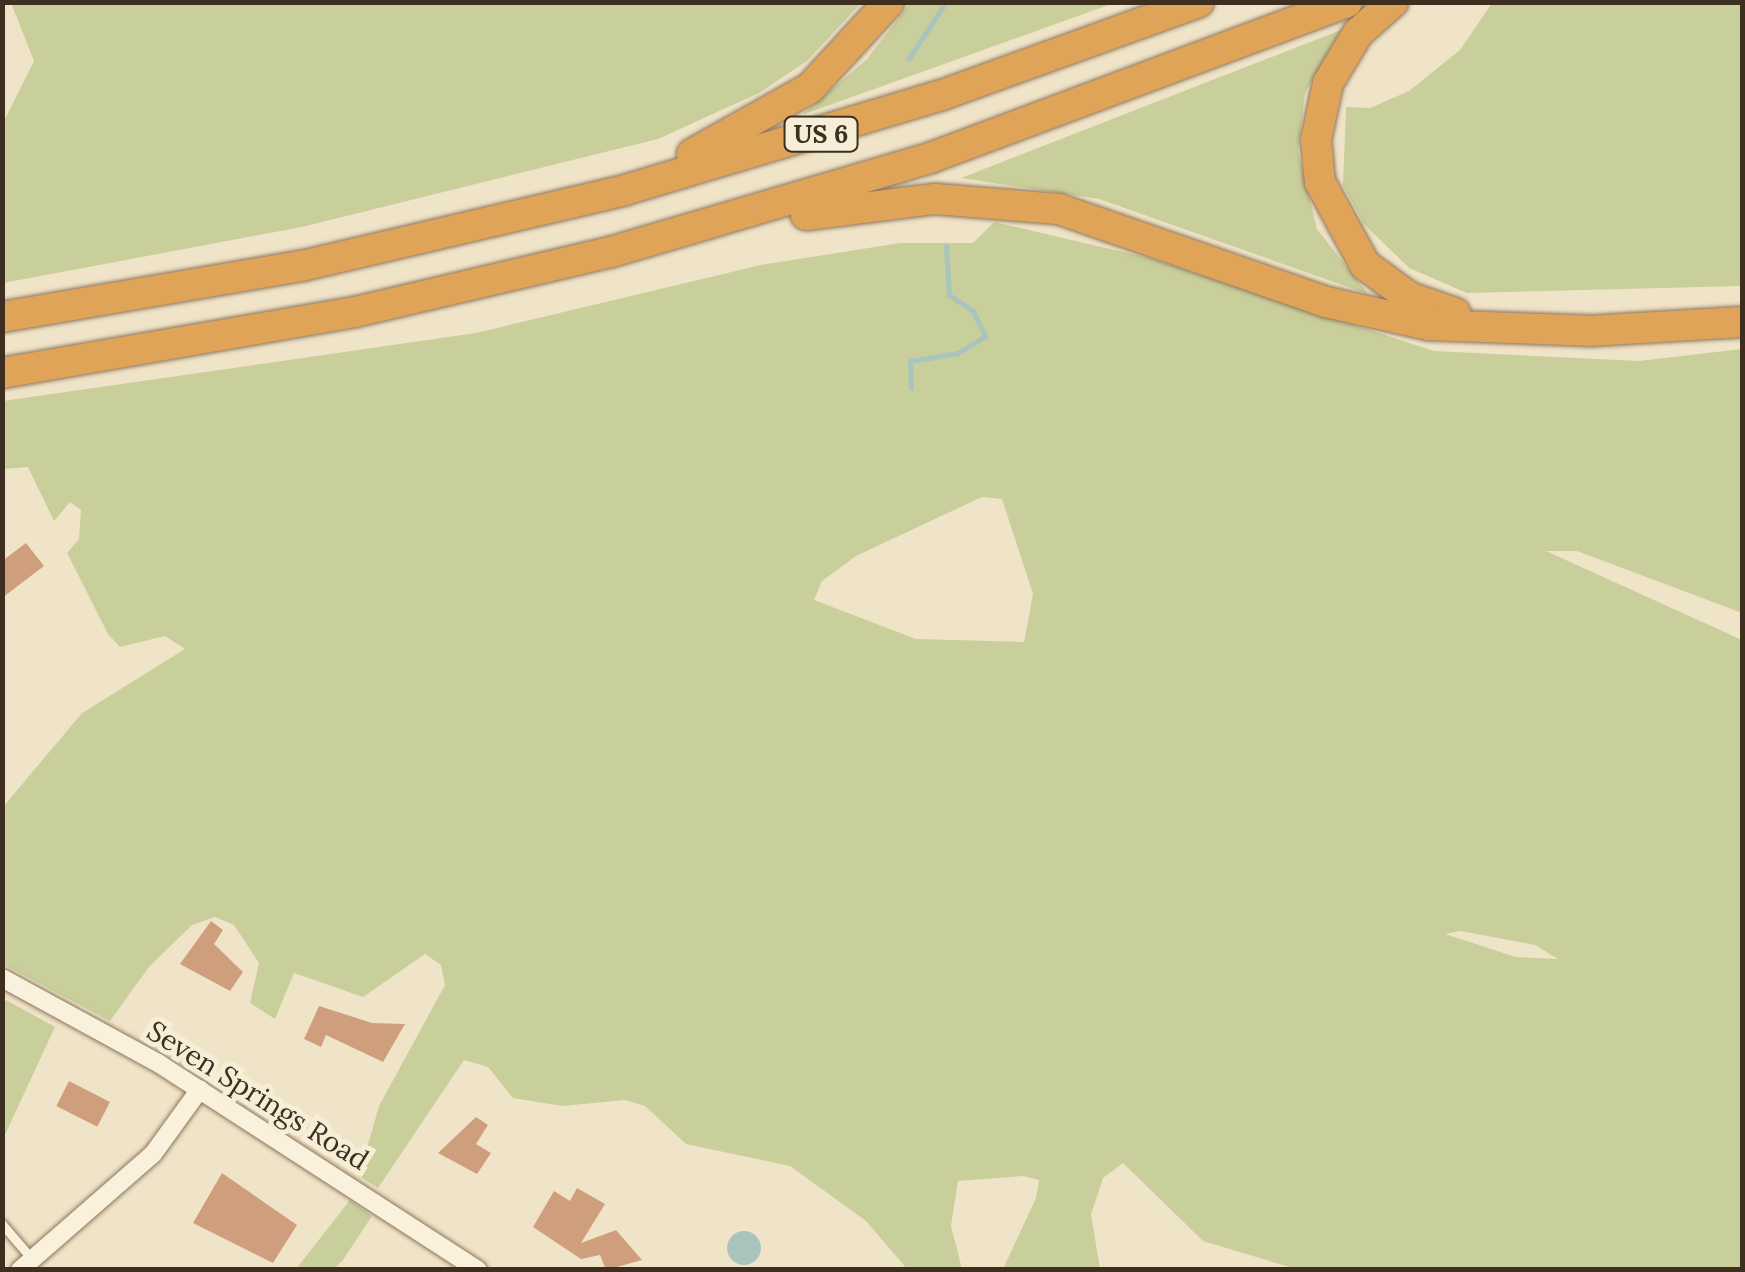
<!DOCTYPE html>
<html>
<head>
<meta charset="utf-8">
<style>
	body { margin:0 }
	#map { position:relative; width:1745px; height:1272px; overflow:hidden; background:#f0e4c8; font-family:Lora,serif }
	div>[style] { position:absolute }
	.green>* { inset:0; background:#c9cf9b }
	.water>* { inset:0; background:#a9c4bc }
	.round { border-radius:50% }
	.stream>* { height:5px; margin:-2.5px; padding:0 2.5px; transform-origin:2.5px; border-radius:2.5px; background:#a9c4bc }
	.building>* { inset:0; background:#cf9f7d; transform-origin:0 0 }
	.roads { filter:drop-shadow(0 0 2px #8d765c) drop-shadow(0 0 2px #8d765c) }
	.lane>* { height:9px; margin:-4.5px; padding:0 4.5px; transform-origin:4.5px; border-radius:4.5px; background:#faf1dc }
	.street>* { height:18px; margin:-9px; padding:0 9px; transform-origin:9px; border-radius:9px; background:#faf1dc }
	.highway>* { height:30px; margin:-15px; padding:0 15px; transform-origin:15px; border-radius:15px; background:#e0a458 }
	span { translate:-50% -50%; white-space:nowrap; text-align:center; line-height:1.15; -webkit-text-stroke:10px #f7eed8; paint-order:stroke }
	.shield-label span { padding:2px 8px; background:#f7eed8; border:2px solid; border-radius:8px; -webkit-text-stroke-width:0 }
	.shield-label { font-size:25px; color:#3d2e20; font-weight:700 }
	.street-label { font-size:28px; color:#3d2e20 }
	.frame { position:absolute; inset:0; border:5px solid #3d2e20; pointer-events:none }
</style>
</head>
<body>
<div id="map">
	<div class="green">
		<i style="clip-path:polygon(911px 2px,1114px 2px,1114px 3px,802px 115px,867px 59px)"></i>
		<i style="clip-path:polygon(11px 3px,861px 3px,807px 61px,759px 93px,658px 139px,302px 227px,3px 283px,3px 123px,34px 61px)"></i>
		<i style="clip-path:polygon(1492px 3px,1742px 3px,1742px 286px,1467px 293px,1409px 268px,1364px 224px,1343px 185px,1346px 107px,1370px 108px,1409px 91px,1460px 50px)"></i>
		<i style="clip-path:polygon(1341px 30px,1305px 93px,1298px 151px,1317px 229px,1368px 294px,1099px 199px,961px 178px)"></i>
		<i style="clip-path:polygon(evenodd,994px 222px,1149px 258px,1434px 351px,1639px 361px,1742px 349px,1742px 613px,1577px 551px,1546px 551px,1742px 640px,1742px 1269px,1296px 1269px,1203px 1241px,1123px 1163px,1103px 1178px,1091px 1214px,1100px 1269px,1003px 1269px,1036px 1198px,1039px 1180px,1023px 1176px,958px 1181px,951px 1226px,962px 1269px,907px 1269px,866px 1221px,790px 1166px,686px 1144px,645px 1106px,625px 1100px,562px 1106px,513px 1098px,488px 1067px,464px 1060px,378px 1188px,359px 1176px,379px 1106px,445px 985px,441px 965px,425px 954px,363px 997px,294px 973px,275px 1019px,250px 1003px,259px 963px,234px 925px,215px 917px,192px 925px,149px 967px,110px 1021px,3px 964px,3px 807px,82px 713px,185px 649px,165px 636px,120px 647px,108px 634px,67px 553px,79px 539px,81px 510px,70px 502px,54px 521px,28px 467px,3px 469px,3px 401px,476px 333px,761px 265px,900px 243px,973px 243px,994px 222px,982px 497px,1002px 499px,1033px 594px,1024px 642px,916px 639px,814px 600px,822px 581px,856px 556px,982px 497px,994px 222px,1461px 931px,1535px 945px,1558px 959px,1516px 957px,1445px 934px,1461px 931px)"></i>
		<i style="clip-path:polygon(6px 1000px,55px 1027px,3px 1139px,2px 1007px)"></i>
		<i style="clip-path:polygon(350px 1200px,372px 1216px,343px 1260px,334px 1269px,296px 1269px)"></i>
	</div>
	<div class="water">
		<i class="round" style="left:727px;top:1231px;width:34px;height:34px"></i>
	</div>
	<div class="stream">
		<i style="left:909px;top:58px;width:67px;rotate:-56.5deg"></i>
		<i style="left:911px;top:388px;width:27px;rotate:-92deg"></i>
		<i style="left:910px;top:361px;width:49px;rotate:-9.5deg"></i>
		<i style="left:958px;top:353px;width:32px;rotate:-32deg"></i>
		<i style="left:985px;top:336px;width:28px;rotate:-116deg"></i>
		<i style="left:973px;top:311px;width:29px;rotate:-146deg"></i>
		<i style="left:949px;top:295px;width:49px;rotate:-93.5deg"></i>
	</div>
	<div class="building">
		<i style="clip-path:polygon(26px 543px,44px 566px,2px 598px,2px 561px)"></i>
		<i style="clip-path:polygon(211px 921px,223px 930px,214px 944px,243px 972px,230px 991px,180px 964px)"></i>
		<i style="clip-path:polygon(319px 1006px,372px 1023px,405px 1024px,383px 1062px,326px 1035px,321px 1047px,304px 1039px)"></i>
		<i style="left:69px;top:1081px;width:46px;height:28px;rotate:27deg"></i>
		<i style="clip-path:polygon(476px 1117px,488px 1125px,476px 1144px,491px 1153px,477px 1174px,438px 1153px)"></i>
		<i style="clip-path:polygon(222px 1173px,297px 1225px,273px 1263px,193px 1223px)"></i>
		<i style="clip-path:polygon(577px 1188px,605px 1204px,581px 1243px,616px 1230px,642px 1260px,606px 1270px,600px 1255px,581px 1259px,533px 1227px,554px 1191px,570px 1201px)"></i>
	</div>
	<div class="roads">
		<div class="lane">
			<i style="left:2px;top:1224px;width:46px;rotate:49.4deg"></i>
		</div>
		<div class="street">
			<i style="left:2px;top:978px;width:178px;rotate:28.6deg"></i>
			<i style="left:158px;top:1063px;width:381px;rotate:32.9deg"></i>
			<i style="left:20px;top:1270px;width:176px;rotate:-41.1deg"></i>
			<i style="left:153px;top:1154px;width:80px;rotate:-54.1deg"></i>
		</div>
		<div class="highway">
			<i style="left:1393px;top:2px;width:47px;rotate:138.5deg"></i>
			<i style="left:1358px;top:33px;width:58px;rotate:121deg"></i>
			<i style="left:1328px;top:83px;width:58px;rotate:101.9deg"></i>
			<i style="left:1316px;top:140px;width:42px;rotate:84.6deg"></i>
			<i style="left:1320px;top:182px;width:94px;rotate:61.5deg"></i>
			<i style="left:1365px;top:265px;width:54px;rotate:36deg"></i>
			<i style="left:1409px;top:297px;width:49px;rotate:19.2deg"></i>
			<i style="left:692px;top:154px;width:135px;rotate:-29.2deg"></i>
			<i style="left:810px;top:88px;width:117px;rotate:-47.4deg"></i>
			<i style="left:806px;top:215px;width:130px;rotate:-7.1deg"></i>
			<i style="left:935px;top:199px;width:124px;rotate:4.6deg"></i>
			<i style="left:1059px;top:209px;width:283px;rotate:19.2deg"></i>
			<i style="left:1326px;top:302px;width:106px;rotate:12.6deg"></i>
			<i style="left:1429px;top:325px;width:160px;rotate:2.1deg"></i>
			<i style="left:1589px;top:331px;width:153px;rotate:-3.4deg"></i>
			<i style="left:2px;top:317px;width:308px;rotate:-9.7deg"></i>
			<i style="left:306px;top:265px;width:328px;rotate:-13.2deg"></i>
			<i style="left:625px;top:190px;width:331px;rotate:-16.7deg"></i>
			<i style="left:942px;top:95px;width:273px;rotate:-19.9deg"></i>
			<i style="left:2px;top:373px;width:358px;rotate:-9.8deg"></i>
			<i style="left:355px;top:312px;width:263px;rotate:-13.2deg"></i>
			<i style="left:611px;top:252px;width:333px;rotate:-16.4deg"></i>
			<i style="left:930px;top:158px;width:445px;rotate:-20.5deg"></i>
		</div>
	</div>
	<div class="shield-label">
		<span style="left:821px;top:134px">US 6</span>
	</div>
	<div class="street-label">
		<span style="left:258px;top:1095px;rotate:32deg">Seven Springs Road</span>
	</div>
	<div class="frame"></div>
</div>
</body>
</html>
